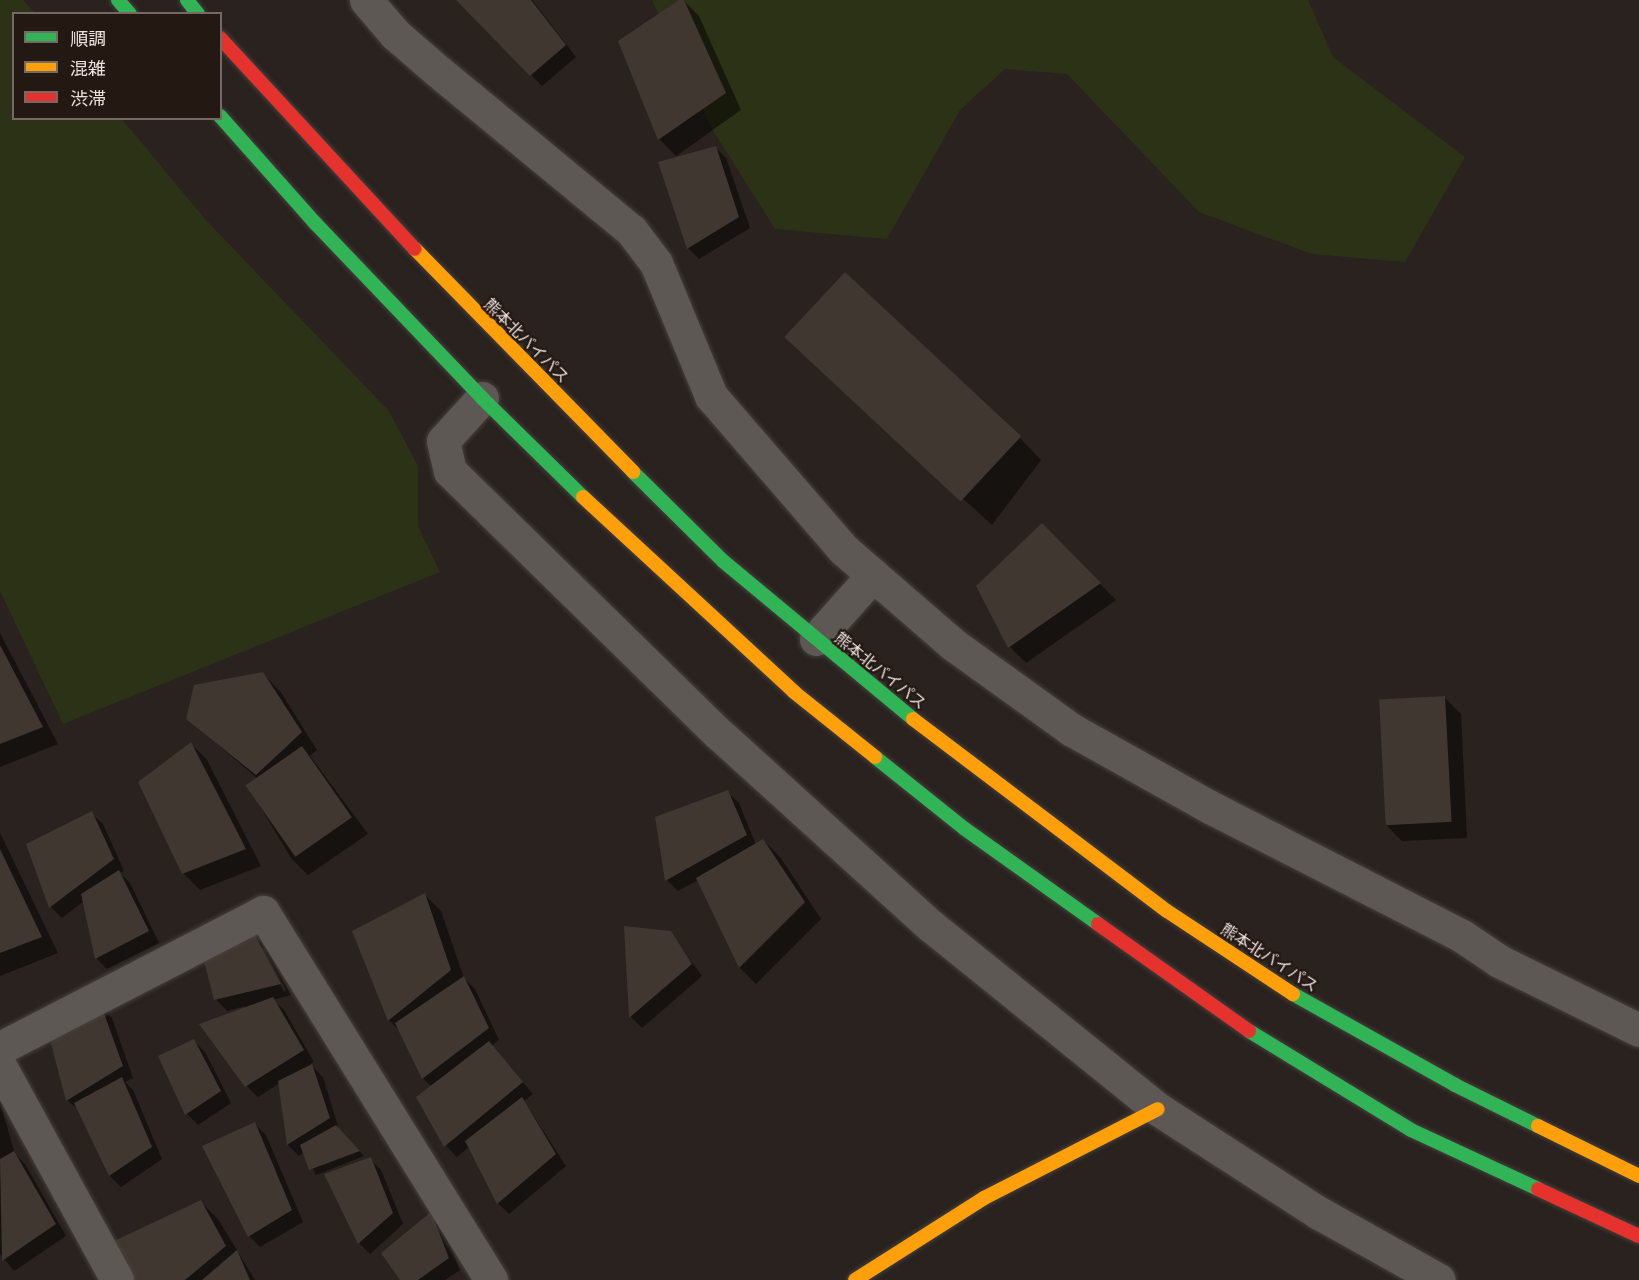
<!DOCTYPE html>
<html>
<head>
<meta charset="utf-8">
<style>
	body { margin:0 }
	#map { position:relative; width:1639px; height:1280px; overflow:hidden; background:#29221f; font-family:"Crimson Pro","Noto Sans JP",serif }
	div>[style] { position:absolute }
	.green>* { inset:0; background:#2c3215 }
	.shadow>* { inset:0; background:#0007 }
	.building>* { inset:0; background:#413731; transform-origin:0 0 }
	.roads { filter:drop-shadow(0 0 2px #453f3c) drop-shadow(0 0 2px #453f3c) }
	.street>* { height:33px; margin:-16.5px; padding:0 16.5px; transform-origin:16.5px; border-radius:16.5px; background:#5e5855 }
	.fast>* { height:14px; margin:-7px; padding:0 7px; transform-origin:7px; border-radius:7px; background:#30b455 }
	.slow>* { height:14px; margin:-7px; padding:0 7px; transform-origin:7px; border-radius:7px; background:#ff9f0a }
	.jam>* { height:14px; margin:-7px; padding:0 7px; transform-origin:7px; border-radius:7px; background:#e5322d }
	span { translate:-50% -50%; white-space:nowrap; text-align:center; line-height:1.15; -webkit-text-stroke:4.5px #241812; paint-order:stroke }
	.street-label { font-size:16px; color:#ebe2de }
	.legend { position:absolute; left:12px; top:12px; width:210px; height:108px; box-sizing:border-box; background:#241812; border:2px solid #746964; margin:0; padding:8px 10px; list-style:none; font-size:18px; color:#ebe2de }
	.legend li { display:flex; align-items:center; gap:12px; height:30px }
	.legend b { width:30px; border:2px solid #746964 }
</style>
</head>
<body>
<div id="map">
	<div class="green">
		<i style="clip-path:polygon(0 0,23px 0,35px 13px,14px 14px,14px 118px,122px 119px,205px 219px,389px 411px,418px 466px,418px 526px,440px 572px,63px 724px,0 591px)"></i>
		<i style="clip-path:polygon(652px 0,1308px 0,1333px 57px,1465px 157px,1405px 262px,1312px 254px,1199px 212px,1067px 74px,1005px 69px,960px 110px,887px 239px,775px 229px,712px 129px)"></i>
	</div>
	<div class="shadow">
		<i style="clip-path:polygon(458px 0,532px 0,576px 57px,542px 86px)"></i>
		<i style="clip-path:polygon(683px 0,699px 16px,741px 110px,676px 156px,659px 139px)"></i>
		<i style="clip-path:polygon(715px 147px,726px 158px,750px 228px,699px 259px,688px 248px)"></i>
		<i style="clip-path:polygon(790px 341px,1020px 438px,1041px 460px,992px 525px)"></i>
		<i style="clip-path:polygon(1042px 525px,1116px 600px,1026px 663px,1010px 647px)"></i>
		<i style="clip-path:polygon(0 633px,58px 744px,0 767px)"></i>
		<i style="clip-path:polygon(263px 674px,280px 691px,317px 750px,310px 756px,368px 834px,308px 875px,291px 858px,249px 788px,259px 780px,187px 718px)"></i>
		<i style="clip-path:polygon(1445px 698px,1461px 714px,1467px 838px,1402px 841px,1385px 824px)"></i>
		<i style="clip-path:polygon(191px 744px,207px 760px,261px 866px,200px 890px,183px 873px)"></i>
		<i style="clip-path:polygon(727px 792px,739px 803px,756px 845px,763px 840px,780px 857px,821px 919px,756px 984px,740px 968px,698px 880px,678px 891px,667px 880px)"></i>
		<i style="clip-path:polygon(91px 813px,103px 824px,124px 871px,120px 873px,130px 883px,159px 943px,107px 969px,96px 958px,84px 901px,62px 918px,51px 907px,28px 845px)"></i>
		<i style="clip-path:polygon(0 833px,58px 953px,0 976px)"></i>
		<i style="clip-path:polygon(425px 895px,441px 911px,464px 978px,475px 989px,499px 1040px,491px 1046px,533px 1094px,524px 1101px,566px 1166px,509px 1214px,498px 1203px,469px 1147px,457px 1157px,446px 1146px,418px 1098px,432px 1087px,423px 1078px,401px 1032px,389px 1020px)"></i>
		<i style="clip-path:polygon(626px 928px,670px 933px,702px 976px,642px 1028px,631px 1017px)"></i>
		<i style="clip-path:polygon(evenodd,255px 937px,266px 948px,291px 995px,273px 1000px,284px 1010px,314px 1062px,310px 1064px,323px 1077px,339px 1130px,364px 1156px,316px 1175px,305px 1152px,299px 1156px,288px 1145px,280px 1083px,258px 1097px,247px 1086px,245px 1006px,227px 1011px,216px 999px,255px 937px,260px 948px,264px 948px,286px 990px,284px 992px,260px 948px)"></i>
		<i style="clip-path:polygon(101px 1007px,112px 1018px,133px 1078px,125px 1082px,133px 1090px,162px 1159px,121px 1187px,110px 1176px,79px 1110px,67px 1100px)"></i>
		<i style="clip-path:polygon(194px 1041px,205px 1052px,231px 1103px,198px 1125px,187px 1114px)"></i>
		<i style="clip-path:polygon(0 1102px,15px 1154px,25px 1164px,66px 1236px,14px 1271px,0 1254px)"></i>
		<i style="clip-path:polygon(255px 1124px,266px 1135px,303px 1222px,260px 1247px,249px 1236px)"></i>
		<i style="clip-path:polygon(370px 1159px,381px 1170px,403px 1224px,370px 1254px,359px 1243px,326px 1175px)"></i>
		<i style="clip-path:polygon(201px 1202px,218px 1219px,255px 1280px,137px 1280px)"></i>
		<i style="clip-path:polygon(431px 1214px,442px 1225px,460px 1270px,445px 1280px,401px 1280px)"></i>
	</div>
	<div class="building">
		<i style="clip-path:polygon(456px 0,531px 0,566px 45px,530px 76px)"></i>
		<i style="clip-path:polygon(679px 0,684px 0,726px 93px,658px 140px,618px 41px)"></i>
		<i style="clip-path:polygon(716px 146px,739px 217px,687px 249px,658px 162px)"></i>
		<i style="left:845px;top:272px;width:241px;height:89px;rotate:43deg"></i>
		<i style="clip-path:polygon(1042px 523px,1101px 583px,1008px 648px,976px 586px)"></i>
		<i style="clip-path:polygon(0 645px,43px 727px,0 744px)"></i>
		<i style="clip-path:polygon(263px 672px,302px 732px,256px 775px,186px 719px,194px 685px)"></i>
		<i style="left:1445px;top:696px;width:126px;height:66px;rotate:87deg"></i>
		<i style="clip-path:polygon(191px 742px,246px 849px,182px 874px,138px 782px)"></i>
		<i style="left:302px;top:746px;width:87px;height:69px;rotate:55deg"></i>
		<i style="clip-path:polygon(728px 790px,747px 835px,665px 881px,655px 817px)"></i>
		<i style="clip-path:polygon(92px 811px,114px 859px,49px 908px,26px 844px)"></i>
		<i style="clip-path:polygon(763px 839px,805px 902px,739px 968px,696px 878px)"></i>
		<i style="clip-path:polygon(0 849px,42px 937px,0 953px)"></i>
		<i style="clip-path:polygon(119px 870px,149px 931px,95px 959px,81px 894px)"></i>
		<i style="clip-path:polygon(425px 893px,451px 970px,388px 1021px,352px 931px)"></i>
		<i style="clip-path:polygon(624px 926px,671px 931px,692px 964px,629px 1018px)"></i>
		<i style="clip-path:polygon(255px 935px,281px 984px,214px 1000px,204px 961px)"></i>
		<i style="clip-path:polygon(464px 976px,489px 1028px,422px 1079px,395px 1023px)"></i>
		<i style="clip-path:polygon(273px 997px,304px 1050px,245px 1087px,199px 1024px)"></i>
		<i style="clip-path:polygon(101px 1005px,123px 1066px,66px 1101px,48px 1032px)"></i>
		<i style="clip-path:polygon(194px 1039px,221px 1091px,185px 1115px,158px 1056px)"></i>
		<i style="clip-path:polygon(489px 1041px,523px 1082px,444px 1147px,416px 1097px)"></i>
		<i style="clip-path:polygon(312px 1064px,330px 1118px,287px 1145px,278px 1081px)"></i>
		<i style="clip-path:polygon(122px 1077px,152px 1147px,109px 1176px,74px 1103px)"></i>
		<i style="clip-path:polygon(522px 1097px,556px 1154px,497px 1204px,465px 1141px)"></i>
		<i style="clip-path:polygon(255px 1122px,292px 1210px,248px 1237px,202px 1146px)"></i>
		<i style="clip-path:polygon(336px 1125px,360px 1151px,309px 1170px,300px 1145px)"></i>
		<i style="clip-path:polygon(14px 1151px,56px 1224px,2px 1261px,0 1159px)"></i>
		<i style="clip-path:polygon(371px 1157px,393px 1213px,358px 1244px,324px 1174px)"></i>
		<i style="clip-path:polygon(201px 1200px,226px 1246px,185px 1280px,135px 1280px,112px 1242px)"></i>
		<i style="clip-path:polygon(431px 1212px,449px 1258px,418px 1280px,400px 1280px,381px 1253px)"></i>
		<i style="clip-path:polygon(237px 1250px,250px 1280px,202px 1280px)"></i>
	</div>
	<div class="roads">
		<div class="street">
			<i style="left:366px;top:0;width:45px;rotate:49.5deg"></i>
			<i style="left:395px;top:34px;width:58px;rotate:40.8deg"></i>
			<i style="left:439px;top:72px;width:249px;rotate:39.5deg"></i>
			<i style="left:631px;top:230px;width:41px;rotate:52.9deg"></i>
			<i style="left:656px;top:263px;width:144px;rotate:67.5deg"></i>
			<i style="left:711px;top:396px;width:202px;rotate:49.2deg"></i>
			<i style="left:843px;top:549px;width:147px;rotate:40.9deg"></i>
			<i style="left:954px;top:645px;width:145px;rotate:35.8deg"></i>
			<i style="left:1072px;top:730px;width:158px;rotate:29.2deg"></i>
			<i style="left:1210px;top:807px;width:283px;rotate:27.1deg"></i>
			<i style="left:1462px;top:936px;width:45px;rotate:34deg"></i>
			<i style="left:1499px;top:961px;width:156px;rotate:26.2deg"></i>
			<i style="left:482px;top:398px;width:58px;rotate:132.2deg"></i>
			<i style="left:443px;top:441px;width:31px;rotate:77deg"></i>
			<i style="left:450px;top:471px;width:376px;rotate:44.4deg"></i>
			<i style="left:719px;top:734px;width:286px;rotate:42.2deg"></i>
			<i style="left:931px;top:926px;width:292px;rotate:38.9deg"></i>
			<i style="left:1158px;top:1109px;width:192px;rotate:32.9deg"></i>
			<i style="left:1319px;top:1213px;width:137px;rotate:29.2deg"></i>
			<i style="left:816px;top:639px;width:86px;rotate:-48.3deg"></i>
			<i style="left:0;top:1048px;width:296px;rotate:-27.3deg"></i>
			<i style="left:263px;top:912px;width:433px;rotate:58.2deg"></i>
			<i style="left:0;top:1066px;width:244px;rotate:61.3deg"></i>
		</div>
		<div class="fast">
			<i style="left:118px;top:0;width:18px;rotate:49deg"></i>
			<i style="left:187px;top:0;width:18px;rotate:52deg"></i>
			<i style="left:220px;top:116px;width:143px;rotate:48.4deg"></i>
			<i style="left:315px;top:223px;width:242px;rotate:46.3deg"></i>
			<i style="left:482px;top:398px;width:141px;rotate:44.4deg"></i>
			<i style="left:633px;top:472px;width:127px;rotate:44.7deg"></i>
			<i style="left:723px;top:561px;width:247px;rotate:39.7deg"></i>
			<i style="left:875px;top:757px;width:115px;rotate:38.7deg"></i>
			<i style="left:965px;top:829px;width:163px;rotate:35.5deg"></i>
			<i style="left:1293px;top:994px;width:186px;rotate:29.3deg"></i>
			<i style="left:1455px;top:1085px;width:93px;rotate:26.3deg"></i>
			<i style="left:1249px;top:1031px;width:190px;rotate:31.4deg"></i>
			<i style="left:1411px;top:1130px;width:140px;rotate:24.9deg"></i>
		</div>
		<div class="slow">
			<i style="left:415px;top:249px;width:312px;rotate:45.6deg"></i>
			<i style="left:583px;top:497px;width:287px;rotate:42.7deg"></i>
			<i style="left:794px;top:692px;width:104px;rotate:38.7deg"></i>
			<i style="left:913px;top:719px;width:318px;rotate:37.1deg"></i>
			<i style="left:1167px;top:911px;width:151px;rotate:33.4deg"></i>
			<i style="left:1538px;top:1126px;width:113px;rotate:26.3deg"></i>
			<i style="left:855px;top:1280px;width:153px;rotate:-32.4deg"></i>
			<i style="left:984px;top:1198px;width:195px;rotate:-27.1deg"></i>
		</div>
		<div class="jam">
			<i style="left:220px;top:38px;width:287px;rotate:47.3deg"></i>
			<i style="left:1098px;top:924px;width:185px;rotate:35.3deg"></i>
			<i style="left:1538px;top:1189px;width:111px;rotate:25deg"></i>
		</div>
	</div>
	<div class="street-label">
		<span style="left:526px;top:341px;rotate:45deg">熊本北バイパス</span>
		<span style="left:880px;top:671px;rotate:39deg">熊本北バイパス</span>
		<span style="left:1269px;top:958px;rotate:33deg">熊本北バイパス</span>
	</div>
	<ul class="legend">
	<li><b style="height:8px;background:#30b455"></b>順調</li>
	<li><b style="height:8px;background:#ff9f0a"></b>混雑</li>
	<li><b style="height:8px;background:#e5322d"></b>渋滞</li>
	</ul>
</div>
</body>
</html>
